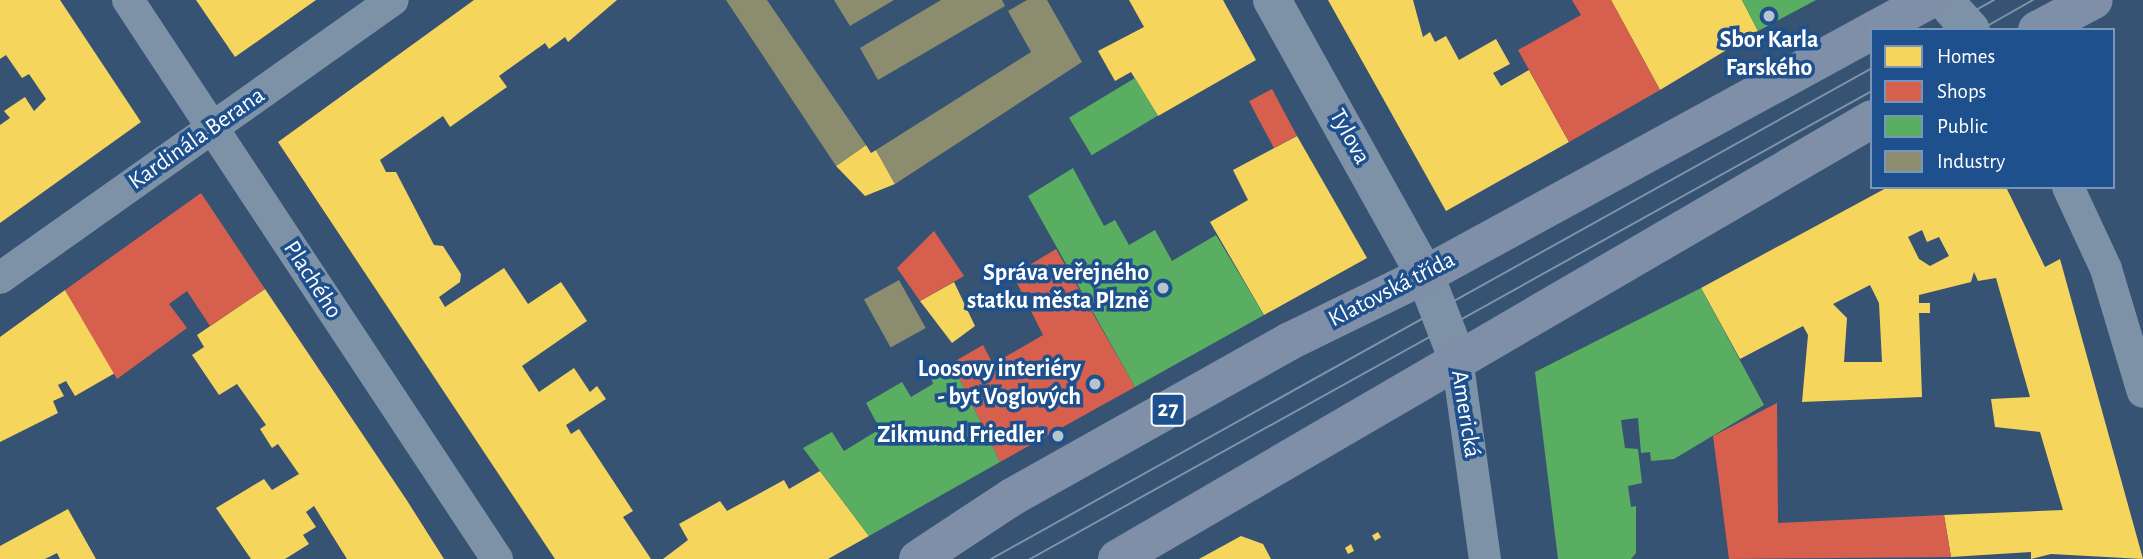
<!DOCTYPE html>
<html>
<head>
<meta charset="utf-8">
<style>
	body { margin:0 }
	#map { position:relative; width:2143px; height:559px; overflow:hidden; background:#375374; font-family:"Alegreya Sans",sans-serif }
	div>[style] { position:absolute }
	.homes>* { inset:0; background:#f6d55c; transform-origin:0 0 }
	.shops>* { inset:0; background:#d6604d; transform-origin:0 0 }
	.public>* { inset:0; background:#5aae61; transform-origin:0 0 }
	.industry>* { inset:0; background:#8c8c6e; transform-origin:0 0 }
	.minor>* { height:32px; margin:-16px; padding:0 16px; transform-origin:16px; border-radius:16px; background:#7e92a7 }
	.tertiary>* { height:38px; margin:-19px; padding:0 19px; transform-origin:19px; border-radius:19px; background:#7e92a7 }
	.primary>* { height:38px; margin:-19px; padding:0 19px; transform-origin:19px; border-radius:19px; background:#7e8fa7 }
	.tram>* { height:2px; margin:-1px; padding:0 1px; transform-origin:1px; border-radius:1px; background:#7f92a7 }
	.dots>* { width:19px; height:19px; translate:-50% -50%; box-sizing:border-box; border:4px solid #1e508d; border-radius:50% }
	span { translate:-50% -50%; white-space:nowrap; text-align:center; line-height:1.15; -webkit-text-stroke:7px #1e508d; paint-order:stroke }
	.shield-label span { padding:2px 5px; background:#1e508d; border:2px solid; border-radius:5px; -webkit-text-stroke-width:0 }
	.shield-label { font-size:23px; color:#fff; font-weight:700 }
	.poi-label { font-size:24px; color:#fff; font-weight:700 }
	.right { translate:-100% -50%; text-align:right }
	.street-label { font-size:24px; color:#fff }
	.legend { position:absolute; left:1870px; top:28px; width:245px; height:161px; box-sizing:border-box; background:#1e508d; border:2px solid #7896bb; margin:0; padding:9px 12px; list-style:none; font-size:21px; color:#fff }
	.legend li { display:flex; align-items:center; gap:14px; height:35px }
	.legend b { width:35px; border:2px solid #7896bb }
</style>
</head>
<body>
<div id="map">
	<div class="homes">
		<i style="clip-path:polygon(0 0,60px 0,141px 122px,0 223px,0 125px,10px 118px,4px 111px,25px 97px,34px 111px,46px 99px,29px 74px,22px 78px,6px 55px,0 59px)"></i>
		<i style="clip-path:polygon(196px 0,316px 0,235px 57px)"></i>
		<i style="clip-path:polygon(474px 0,617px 0,568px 42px,565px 37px,549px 49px,545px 43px,499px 76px,507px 87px,450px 127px,443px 116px,380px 160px,386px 172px,396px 172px,434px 245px,443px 246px,461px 274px,460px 282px,439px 297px,445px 307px,504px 268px,528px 304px,561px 282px,587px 321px,522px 366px,539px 392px,574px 368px,590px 392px,597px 386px,606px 399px,566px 425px,571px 434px,579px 429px,633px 511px,623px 517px,651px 559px,555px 559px,278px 142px)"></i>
		<i style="clip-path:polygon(1129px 0,1223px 0,1256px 60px,1158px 116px,1131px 72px,1115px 81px,1098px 51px,1144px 27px)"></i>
		<i style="clip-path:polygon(1328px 0,1413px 0,1423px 37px,1430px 32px,1435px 42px,1446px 36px,1459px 60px,1496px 39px,1510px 64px,1493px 73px,1501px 86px,1529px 70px,1569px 142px,1446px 211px)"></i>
		<i style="clip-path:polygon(1611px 0,1742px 0,1758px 31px,1660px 90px)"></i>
		<i style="clip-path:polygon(1297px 136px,1367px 258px,1264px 315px,1210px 222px,1248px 200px,1233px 170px)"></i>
		<i style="clip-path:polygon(866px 145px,871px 153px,876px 150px,895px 184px,865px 196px,836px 166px)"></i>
		<i style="clip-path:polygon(evenodd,1888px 187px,2006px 187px,2045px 267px,2060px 259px,2143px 559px,2051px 554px,2031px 559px,2031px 552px,1951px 557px,1944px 515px,2063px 510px,2040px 432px,1995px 427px,1991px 399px,2030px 397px,1996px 278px,1978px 281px,1974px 272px,1971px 282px,1919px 295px,1919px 303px,1930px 303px,1930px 313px,1919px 313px,1922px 397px,1802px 402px,1808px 335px,1803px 326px,1740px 359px,1701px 288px,1888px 187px,1922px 230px,1927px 242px,1939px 237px,1949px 256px,1930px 266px,1919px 259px,1908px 237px,1922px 230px,1888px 187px,1870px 285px,1879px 303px,1882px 362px,1844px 362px,1847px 318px,1833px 304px,1870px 285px)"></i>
		<i style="clip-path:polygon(954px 282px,975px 326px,952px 343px,920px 301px)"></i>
		<i style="clip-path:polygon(265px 289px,406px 499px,444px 559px,347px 559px,314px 506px,306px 512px,316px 527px,303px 535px,309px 544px,285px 559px,251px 559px,216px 508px,264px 479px,272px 490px,299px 474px,278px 444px,272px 448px,260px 429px,266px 425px,237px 384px,219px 395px,192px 355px,204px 347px,197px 335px)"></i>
		<i style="clip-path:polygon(65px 290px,115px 373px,75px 396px,66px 381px,58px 385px,64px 396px,53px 401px,58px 413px,0 442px,0 337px)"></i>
		<i style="clip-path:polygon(820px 471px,869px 536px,828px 559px,663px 559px,688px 540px,679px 524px,720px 501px,727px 511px,784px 480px,789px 489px)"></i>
		<i style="clip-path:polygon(68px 509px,96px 559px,60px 559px,57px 553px,45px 559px,0 559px,0 546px)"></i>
		<i style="left:1378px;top:532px;width:6px;height:7px;rotate:59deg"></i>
		<i style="clip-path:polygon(1241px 536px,1263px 544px,1271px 559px,1199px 559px)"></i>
		<i style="clip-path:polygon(1351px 544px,1354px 551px,1348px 554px,1345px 548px)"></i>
	</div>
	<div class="shops">
		<i style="clip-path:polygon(1572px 0,1611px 0,1660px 90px,1569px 142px,1518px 50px,1581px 15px)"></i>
		<i style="left:1272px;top:89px;width:53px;height:26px;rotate:62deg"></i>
		<i style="clip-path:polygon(201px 193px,265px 289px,210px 326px,187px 291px,169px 304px,187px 328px,117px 379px,65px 290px)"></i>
		<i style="clip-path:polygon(934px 231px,964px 276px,920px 301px,897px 268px)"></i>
		<i style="clip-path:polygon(1056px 249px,1135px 387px,1000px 462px,952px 363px,983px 345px,993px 364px,1043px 335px,1013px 275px)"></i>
		<i style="clip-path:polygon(1777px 403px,1778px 523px,1944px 515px,1951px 557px,1729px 559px,1713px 436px)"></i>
	</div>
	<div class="public">
		<i style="clip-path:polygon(1742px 0,1816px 0,1758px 31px)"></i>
		<i style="left:1135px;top:78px;width:44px;height:77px;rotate:59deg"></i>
		<i style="clip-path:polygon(1073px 168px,1104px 226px,1115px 220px,1129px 245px,1155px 230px,1172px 261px,1216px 235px,1264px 315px,1135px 387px,1028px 196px)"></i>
		<i style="clip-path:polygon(1701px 288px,1764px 405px,1674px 459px,1651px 461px,1650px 452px,1641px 453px,1638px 418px,1621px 420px,1625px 448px,1638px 449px,1642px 483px,1628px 486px,1631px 507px,1636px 506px,1636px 553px,1631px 559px,1558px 559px,1535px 372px)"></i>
		<i style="clip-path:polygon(952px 363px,1000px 462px,869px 536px,803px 448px,832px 432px,844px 451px,880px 429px,866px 403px,902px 382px,911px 397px,933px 384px,930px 374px)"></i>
	</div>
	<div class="industry">
		<i style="clip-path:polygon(726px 0,767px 0,866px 145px,836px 166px)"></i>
		<i style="clip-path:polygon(834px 0,894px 0,850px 26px)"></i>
		<i style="clip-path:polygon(941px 0,1002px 0,1005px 6px,878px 80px,860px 48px)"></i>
		<i style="clip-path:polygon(1027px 0,1047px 0,1082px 62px,895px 184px,876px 150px,1031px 52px,1008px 11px)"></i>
		<i style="left:899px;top:280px;width:55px;height:40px;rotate:61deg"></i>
	</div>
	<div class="minor">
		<i style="left:128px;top:0;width:670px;rotate:56.57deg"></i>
		<i style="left:2068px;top:187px;width:90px;rotate:65.1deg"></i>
		<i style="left:2106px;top:269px;width:128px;rotate:73.3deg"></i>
		<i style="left:0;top:278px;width:481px;rotate:-35.3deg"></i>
		<i style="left:1457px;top:358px;width:203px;rotate:82.1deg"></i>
	</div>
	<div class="tertiary">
		<i style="left:1272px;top:0;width:315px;rotate:60.9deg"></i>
		<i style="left:1425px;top:275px;width:89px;rotate:68.9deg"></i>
		<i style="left:1944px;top:0;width:40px;rotate:48deg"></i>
	</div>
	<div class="primary">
		<i style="left:1874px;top:30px;width:63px;rotate:-28.6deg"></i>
		<i style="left:2037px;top:30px;width:64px;rotate:-27.8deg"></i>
		<i style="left:918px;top:559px;width:113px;rotate:-33.4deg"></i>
		<i style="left:1012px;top:497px;width:317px;rotate:-29.3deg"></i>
		<i style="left:1288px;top:342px;width:153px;rotate:-26.1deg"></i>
		<i style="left:1425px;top:275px;width:509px;rotate:-28.63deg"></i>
		<i style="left:1117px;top:559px;width:874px;rotate:-30.23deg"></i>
	</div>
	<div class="tram">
		<i style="left:1940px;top:30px;width:62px;rotate:-29.1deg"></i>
		<i style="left:1980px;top:30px;width:61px;rotate:-29.5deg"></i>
		<i style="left:991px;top:559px;width:1009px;rotate:-29.13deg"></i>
		<i style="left:1030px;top:559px;width:963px;rotate:-29.07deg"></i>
	</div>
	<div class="dots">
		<i style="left:1769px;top:16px;background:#b9c3ce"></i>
		<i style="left:1163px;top:288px;background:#b9c3ce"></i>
		<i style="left:1095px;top:384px;background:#b9c3ce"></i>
		<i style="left:1058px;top:436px;background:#b9c3ce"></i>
	</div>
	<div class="shield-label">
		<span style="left:1168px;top:410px">27</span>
	</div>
	<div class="poi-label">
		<span style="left:1769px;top:55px">Sbor Karla<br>Farského</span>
		<span class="right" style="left:1149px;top:288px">Správa veřejného<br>statku města Plzně</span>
		<span class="right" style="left:1081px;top:384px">Loosovy interiéry<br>- byt Voglových</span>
		<span class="right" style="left:1044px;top:436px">Zikmund Friedler</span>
	</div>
	<div class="street-label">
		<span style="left:1349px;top:137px;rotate:61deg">Tylova</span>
		<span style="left:197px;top:139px;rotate:-35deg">Kardinála Berana</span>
		<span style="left:312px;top:280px;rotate:57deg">Plachého</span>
		<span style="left:1392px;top:290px;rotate:-27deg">Klatovská třída</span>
		<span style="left:1465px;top:414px;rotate:81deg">Americká</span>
	</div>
	<ul class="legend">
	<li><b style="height:19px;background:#f6d55c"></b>Homes</li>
	<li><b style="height:19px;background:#d6604d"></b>Shops</li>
	<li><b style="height:19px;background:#5aae61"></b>Public</li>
	<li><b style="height:19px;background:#8c8c6e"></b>Industry</li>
	</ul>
</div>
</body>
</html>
